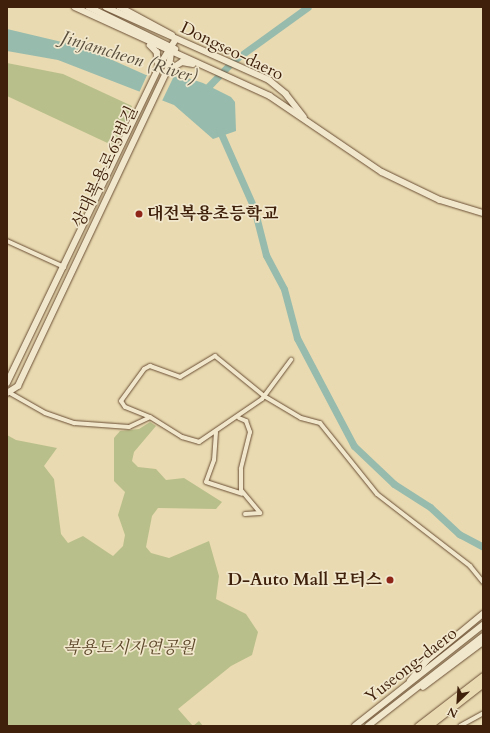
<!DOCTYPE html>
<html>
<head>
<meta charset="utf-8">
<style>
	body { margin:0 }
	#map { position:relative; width:490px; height:733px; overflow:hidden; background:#e9dab1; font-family:Cardo,"Noto Serif KR",serif }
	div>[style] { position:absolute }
	.green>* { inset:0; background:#b9bf8a }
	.water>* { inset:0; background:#97bbad }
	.pier>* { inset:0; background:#e9dab1 }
	.river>* { height:7px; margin:-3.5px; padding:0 3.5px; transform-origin:3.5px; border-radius:3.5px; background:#97bbad }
	.roads { filter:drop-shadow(0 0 1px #6a4e34) drop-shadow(0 0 1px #6a4e34) }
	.street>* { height:4px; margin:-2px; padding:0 2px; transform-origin:2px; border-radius:2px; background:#f1e7cc }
	.secondary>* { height:5.5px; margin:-2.75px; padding:0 2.75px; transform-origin:2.75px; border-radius:2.75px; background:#f1e7cc }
	.highway>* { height:7px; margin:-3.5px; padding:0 3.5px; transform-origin:3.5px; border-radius:3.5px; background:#e9dab1 }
	.dots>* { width:11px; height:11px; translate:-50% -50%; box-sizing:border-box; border:2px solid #f1e7cc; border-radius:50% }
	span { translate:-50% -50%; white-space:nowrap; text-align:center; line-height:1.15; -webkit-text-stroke:3.5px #f1e7cc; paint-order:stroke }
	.street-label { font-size:17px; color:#3f200b }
	.poi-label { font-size:17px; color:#3f200b; font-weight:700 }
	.left { translate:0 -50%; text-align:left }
	.right { translate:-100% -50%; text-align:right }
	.park-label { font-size:17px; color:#5e482b; font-style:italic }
	.water-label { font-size:18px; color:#594e3c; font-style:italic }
	.frame { position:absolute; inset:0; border:8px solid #3f200b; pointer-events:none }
	.north { position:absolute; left:438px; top:681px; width:40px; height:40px; -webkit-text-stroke:3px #f1e7cc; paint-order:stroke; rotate:205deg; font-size:11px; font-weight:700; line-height:16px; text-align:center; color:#3f200b }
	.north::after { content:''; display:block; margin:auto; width:14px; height:18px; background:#3f200b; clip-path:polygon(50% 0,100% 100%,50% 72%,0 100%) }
</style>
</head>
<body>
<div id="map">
	<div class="green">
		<i style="clip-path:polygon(7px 63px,63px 74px,132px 106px,116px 147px,7px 96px)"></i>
		<i style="clip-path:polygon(150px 422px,156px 426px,134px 452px,132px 461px,138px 467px,156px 469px,166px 480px,184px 478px,222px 502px,216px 509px,158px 508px,152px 516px,146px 547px,151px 553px,169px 558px,209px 541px,219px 576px,216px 599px,246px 614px,258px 632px,252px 655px,231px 666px,178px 709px,193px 726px,199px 721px,203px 726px,7px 726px,7px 435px,16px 440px,57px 448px,44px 466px,54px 479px,61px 534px,68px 543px,83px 536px,113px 556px,123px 546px,125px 535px,118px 515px,125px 492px,114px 481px,114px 438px,120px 431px,139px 429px)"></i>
	</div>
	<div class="water">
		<i style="clip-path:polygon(7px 29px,83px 47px,146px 75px,185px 77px,203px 83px,231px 97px,235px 102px,236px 131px,213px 139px,174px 105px,58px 60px,7px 51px)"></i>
	</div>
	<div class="pier">
		<i style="clip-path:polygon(148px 73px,174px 76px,161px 103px,138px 95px)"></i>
	</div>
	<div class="river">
		<i style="left:203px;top:92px;width:43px;rotate:-45.9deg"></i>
		<i style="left:233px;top:61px;width:92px;rotate:-35.8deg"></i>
		<i style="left:219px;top:129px;width:86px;rotate:66.1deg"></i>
		<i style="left:254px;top:208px;width:49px;rotate:75.7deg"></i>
		<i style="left:266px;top:255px;width:38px;rotate:62deg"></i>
		<i style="left:284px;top:289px;width:51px;rotate:75.1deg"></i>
		<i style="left:297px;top:338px;width:122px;rotate:62.2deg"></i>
		<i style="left:354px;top:446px;width:55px;rotate:43.5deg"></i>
		<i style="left:394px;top:484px;width:43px;rotate:32.6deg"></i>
		<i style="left:430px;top:507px;width:40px;rotate:43deg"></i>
		<i style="left:459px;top:534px;width:27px;rotate:28deg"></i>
	</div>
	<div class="roads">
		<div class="street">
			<i style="left:7px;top:241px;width:63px;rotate:24.5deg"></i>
			<i style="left:10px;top:393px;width:40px;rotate:29.7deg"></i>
			<i style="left:45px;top:413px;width:31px;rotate:19deg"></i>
			<i style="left:74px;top:423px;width:55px;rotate:4.2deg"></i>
			<i style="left:129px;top:427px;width:23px;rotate:-25deg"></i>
			<i style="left:150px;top:417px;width:38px;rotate:32deg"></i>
			<i style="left:182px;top:437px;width:18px;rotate:16deg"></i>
			<i style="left:199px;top:442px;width:76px;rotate:-34.3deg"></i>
			<i style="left:262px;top:399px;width:49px;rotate:-53.4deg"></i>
			<i style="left:150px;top:417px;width:27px;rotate:-158deg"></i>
			<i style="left:125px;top:407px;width:7px;rotate:-124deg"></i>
			<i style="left:121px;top:401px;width:39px;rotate:-54deg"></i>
			<i style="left:144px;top:369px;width:7px;rotate:-27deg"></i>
			<i style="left:150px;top:366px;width:32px;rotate:20deg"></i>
			<i style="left:180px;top:377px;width:41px;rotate:-31deg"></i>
			<i style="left:215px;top:356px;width:63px;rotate:39.2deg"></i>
			<i style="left:264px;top:396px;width:43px;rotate:30.7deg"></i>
			<i style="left:301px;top:418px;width:20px;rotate:15deg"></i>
			<i style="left:320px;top:423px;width:91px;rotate:51.2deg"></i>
			<i style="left:377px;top:494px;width:118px;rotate:37.7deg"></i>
			<i style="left:470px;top:566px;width:21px;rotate:51deg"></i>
			<i style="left:239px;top:418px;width:8px;rotate:23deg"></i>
			<i style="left:246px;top:421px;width:12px;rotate:70deg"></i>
			<i style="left:250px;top:432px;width:38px;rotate:104deg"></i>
			<i style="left:241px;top:469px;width:21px;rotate:90deg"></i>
			<i style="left:241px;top:490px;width:30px;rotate:50deg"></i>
			<i style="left:260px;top:513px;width:15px;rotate:176deg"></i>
			<i style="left:216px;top:432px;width:28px;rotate:94deg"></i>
			<i style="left:214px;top:460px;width:23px;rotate:110deg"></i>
			<i style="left:206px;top:482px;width:38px;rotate:18deg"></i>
			<i style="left:460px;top:726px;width:26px;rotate:-29deg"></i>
		</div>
		<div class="secondary">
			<i style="left:75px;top:7px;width:214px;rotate:24.5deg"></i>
			<i style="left:270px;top:96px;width:135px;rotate:34.2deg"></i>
			<i style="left:382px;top:172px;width:64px;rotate:25.8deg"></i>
			<i style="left:440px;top:200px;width:45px;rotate:16.8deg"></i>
			<i style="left:89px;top:7px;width:96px;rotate:26deg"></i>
			<i style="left:106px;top:7px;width:179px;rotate:24.1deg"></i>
			<i style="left:269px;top:80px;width:22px;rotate:39deg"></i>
			<i style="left:286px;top:94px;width:29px;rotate:52deg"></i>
			<i style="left:120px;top:7px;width:59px;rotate:28.3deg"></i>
			<i style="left:150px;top:45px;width:10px;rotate:45deg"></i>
			<i style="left:157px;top:52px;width:15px;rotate:82deg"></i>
			<i style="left:168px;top:71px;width:17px;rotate:-33deg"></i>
			<i style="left:182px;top:62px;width:11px;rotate:10deg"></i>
			<i style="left:7px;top:383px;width:355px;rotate:-64.3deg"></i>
			<i style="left:161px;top:63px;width:28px;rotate:-58deg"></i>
			<i style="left:7px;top:393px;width:13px;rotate:-32deg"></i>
			<i style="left:18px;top:386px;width:354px;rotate:-64.7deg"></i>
			<i style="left:169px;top:66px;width:19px;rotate:-81deg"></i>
			<i style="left:410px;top:681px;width:26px;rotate:-51deg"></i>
			<i style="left:426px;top:661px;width:74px;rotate:-39.5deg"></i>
			<i style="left:423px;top:687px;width:75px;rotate:-36.9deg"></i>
			<i style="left:355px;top:726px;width:163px;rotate:-38.3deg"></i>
			<i style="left:368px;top:726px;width:146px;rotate:-38deg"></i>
		</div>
		<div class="highway">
			<i style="left:418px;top:726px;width:82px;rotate:-37.6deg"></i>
			<i style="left:428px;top:726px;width:70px;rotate:-38deg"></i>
		</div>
	</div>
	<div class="dots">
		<i style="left:139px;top:214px;background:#8f2418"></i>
		<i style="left:390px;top:580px;background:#8f2418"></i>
	</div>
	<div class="street-label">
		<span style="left:232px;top:51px;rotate:26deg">Dongseo-daero</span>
		<span style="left:105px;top:167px;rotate:-65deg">상대복용로65번길</span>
		<span style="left:411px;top:665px;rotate:-38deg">Yuseong-daero</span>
	</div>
	<div class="poi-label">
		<span class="left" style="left:147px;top:214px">대전복용초등학교</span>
		<span class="right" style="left:382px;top:580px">D-Auto Mall 모터스</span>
	</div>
	<div class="park-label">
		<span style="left:129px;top:648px">복용도시자연공원</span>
	</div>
	<div class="water-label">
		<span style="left:129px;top:58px;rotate:17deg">Jinjamcheon (River)</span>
	</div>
	<div class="frame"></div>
	<div class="north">N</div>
</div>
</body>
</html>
